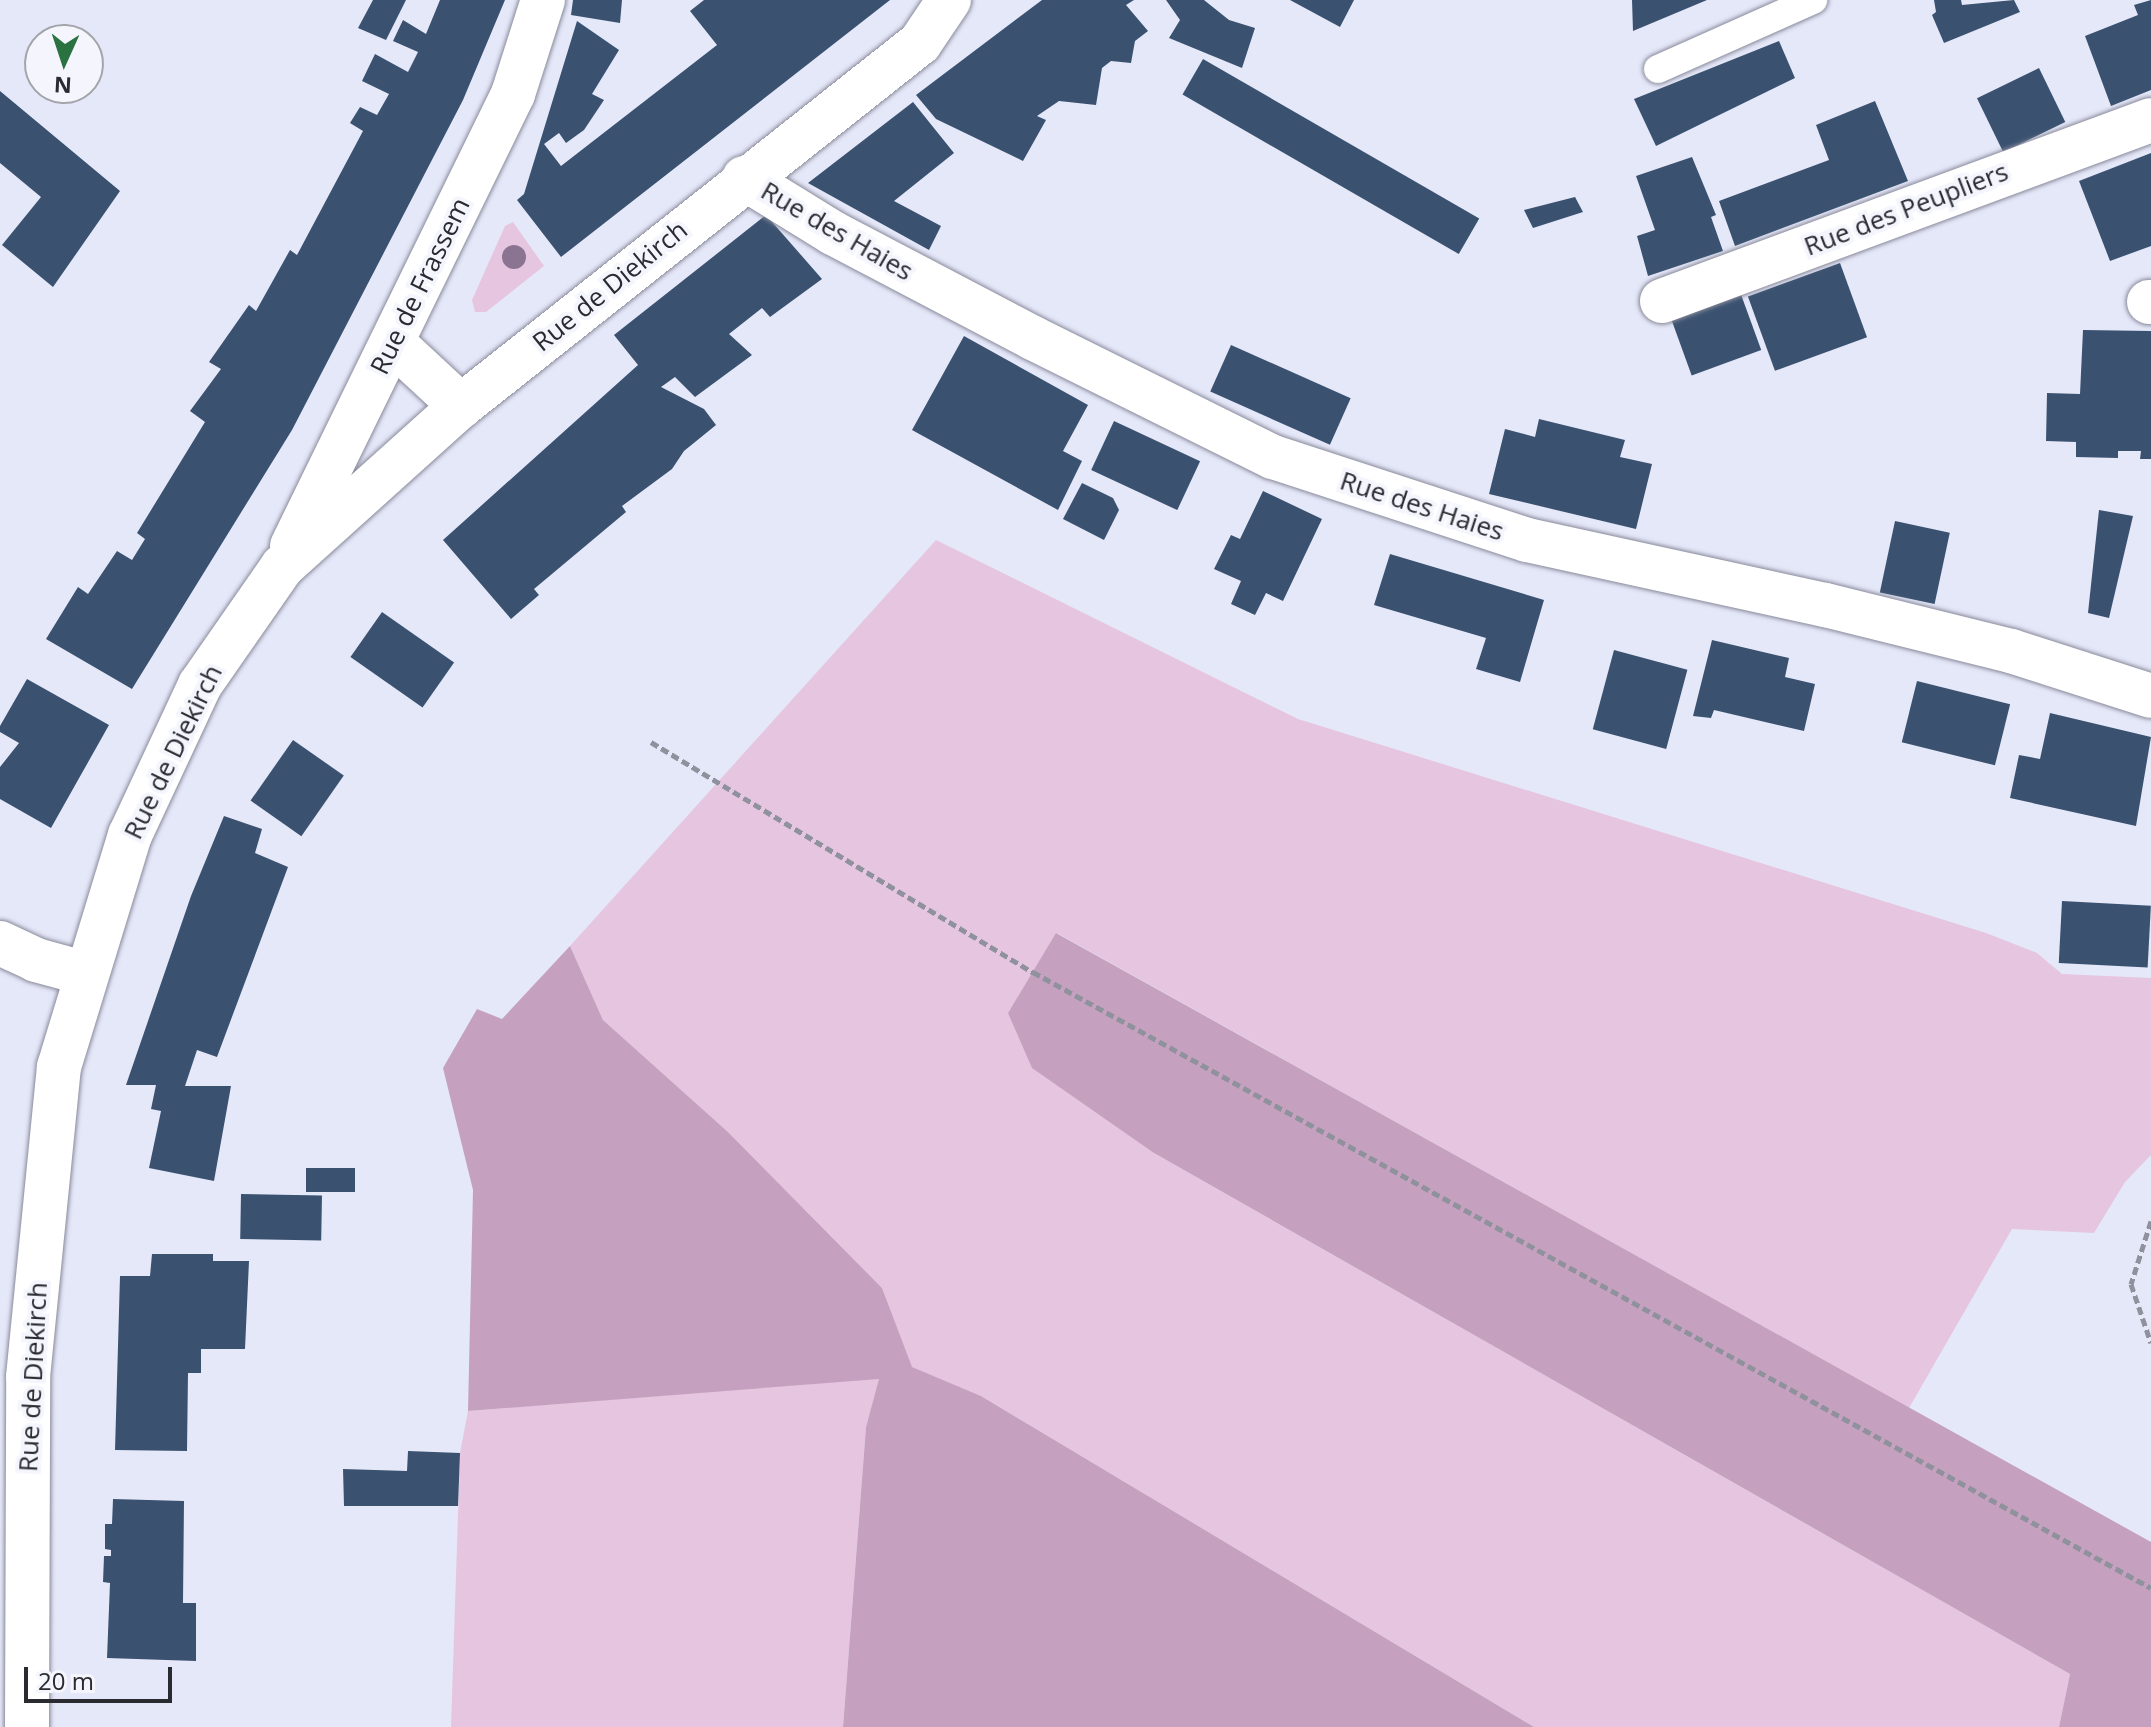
<!DOCTYPE html>
<html>
<head>
<meta charset="utf-8">
<style>
	body { margin:0 }
	#map { position:relative; width:2151px; height:1727px; overflow:hidden; background:#e5e8f9; font-family:"Open Sans",sans-serif }
	div>[style] { position:absolute }
	.green>* { inset:0; background:#e6c5e0 }
	.forest>* { inset:0; background:#c5a1bf }
	.building>* { inset:0; background:#3a5270; transform-origin:0 0 }
	.path>* { height:5px; margin-top:-2.5px; transform-origin:0; background:repeating-linear-gradient(90deg,#8f919d 0 8px,transparent 0 12px) }
	.roads { filter:drop-shadow(0 0 2px #888a9a) drop-shadow(0 0 2px #888a9a) }
	.lane>* { height:28px; margin:-14px; padding:0 14px; transform-origin:14px; border-radius:14px; background:#fff }
	.street>* { height:44px; margin:-22px; padding:0 22px; transform-origin:22px; border-radius:22px; background:#fff }
	.trees>* { width:24px; height:24px; margin:-12px; border-radius:50%; background:#8b7491 }
	span { translate:-50% -50%; white-space:nowrap; text-align:center; line-height:1.15; -webkit-text-stroke:8px #f5f6fd; paint-order:stroke }
	.street-label { font-size:26px; color:#2a2b31 }
	.north { position:absolute; left:24px; top:24px; width:80px; height:80px; box-sizing:border-box; background:#f5f6fd; border:2px solid #a4a5ab; border-radius:50%; rotate:183deg; font-size:22px; font-weight:700; line-height:32px; text-align:center; color:#2a2b31 }
	.north::after { content:''; display:block; margin:auto; width:28px; height:36px; background:#2a7340; clip-path:polygon(50% 0,100% 100%,50% 72%,0 100%) }
	.scale { position:absolute; left:24px; top:1667px; width:148px; height:36px; box-sizing:border-box; border:4px solid #2a2b31; border-top:0; padding-left:10px; font-size:24px; line-height:28px; white-space:nowrap; color:#2a2b31; -webkit-text-stroke:6px #f5f6fd; paint-order:stroke }
</style>
</head>
<body>
<div id="map">
	<div class="green">
		<i style="clip-path:polygon(513px 222px,544px 266px,486px 312px,475px 312px,472px 300px,505px 226px)"></i>
		<i style="clip-path:polygon(936px 540px,1298px 719px,1986px 933px,2037px 953px,2062px 974px,2151px 978px,2151px 1155px,2125px 1182px,2094px 1233px,2012px 1229px,1909px 1408px,1057px 933px,1008px 1013px,1154px 1153px,2070px 1674px,2059px 1727px,1534px 1727px,981px 1396px,911px 1367px,882px 1288px,728px 1132px,603px 1020px,570px 946px)"></i>
		<i style="clip-path:polygon(880px 1378px,866px 1427px,843px 1727px,451px 1727px,460px 1453px,468px 1411px)"></i>
	</div>
	<div class="forest">
		<i style="clip-path:polygon(1056px 933px,2151px 1542px,2151px 1727px,2059px 1727px,2070px 1674px,1154px 1153px,1032px 1068px,1008px 1013px)"></i>
		<i style="clip-path:polygon(570px 946px,603px 1020px,728px 1132px,882px 1288px,912px 1367px,981px 1396px,1534px 1727px,843px 1727px,866px 1427px,879px 1379px,468px 1411px,473px 1190px,443px 1068px,477px 1009px,502px 1019px)"></i>
	</div>
	<div class="building">
		<i style="clip-path:polygon(373px 0,406px 0,386px 40px,358px 28px)"></i>
		<i style="clip-path:polygon(440px 0,505px 0,463px 100px,292px 430px,132px 689px,46px 639px,78px 587px,88px 594px,117px 551px,132px 560px,145px 539px,137px 533px,205px 422px,190px 411px,221px 369px,209px 362px,249px 305px,256px 311px,290px 250px,297px 255px,363px 131px,350px 123px,360px 107px,377px 115px,389px 94px,362px 81px,375px 54px,408px 72px,418px 52px,393px 41px,403px 20px,426px 34px)"></i>
		<i style="clip-path:polygon(573px 0,622px 0,620px 23px,571px 15px)"></i>
		<i style="clip-path:polygon(704px 0,890px 0,561px 257px,517px 200px,524px 194px,577px 21px,619px 50px,592px 94px,604px 100px,584px 130px,566px 143px,559px 133px,544px 144px,561px 166px,717px 45px,690px 11px)"></i>
		<i style="clip-path:polygon(1042px 0,1134px 0,1126px 5px,1148px 31px,1135px 41px,1131px 63px,1111px 61px,1102px 68px,1096px 105px,1059px 101px,1037px 116px,1046px 120px,1023px 161px,936px 119px,916px 95px)"></i>
		<i style="clip-path:polygon(1166px 0,1204px 0,1229px 20px,1255px 28px,1242px 68px,1169px 38px,1180px 20px)"></i>
		<i style="clip-path:polygon(1290px 0,1354px 0,1340px 27px)"></i>
		<i style="clip-path:polygon(1632px 0,1707px 0,1633px 31px)"></i>
		<i style="clip-path:polygon(1934px 0,1961px 0,1962px 5px,2014px 0,2020px 12px,1944px 43px,1932px 15px,1936px 12px)"></i>
		<i style="clip-path:polygon(2151px 0,2151px 90px,2111px 106px,2085px 36px,2138px 15px,2134px 5px)"></i>
		<i style="clip-path:polygon(1779px 41px,1795px 78px,1656px 146px,1634px 99px)"></i>
		<i style="left:1203px;top:59px;width:319px;height:41px;rotate:30deg"></i>
		<i style="left:2039px;top:68px;width:60px;height:69px;rotate:64deg"></i>
		<i style="clip-path:polygon(0 91px,120px 191px,53px 287px,2px 245px,41px 197px,0 163px)"></i>
		<i style="clip-path:polygon(1875px 101px,1908px 181px,1735px 246px,1719px 201px,1829px 160px,1816px 125px)"></i>
		<i style="clip-path:polygon(913px 102px,954px 153px,894px 201px,941px 226px,929px 250px,808px 183px)"></i>
		<i style="clip-path:polygon(2151px 153px,2151px 246px,2110px 261px,2079px 181px)"></i>
		<i style="clip-path:polygon(1692px 157px,1716px 215px,1711px 217px,1723px 251px,1648px 276px,1637px 236px,1655px 230px,1636px 176px)"></i>
		<i style="clip-path:polygon(1575px 197px,1583px 212px,1533px 228px,1524px 210px)"></i>
		<i style="clip-path:polygon(766px 215px,822px 279px,770px 317px,762px 308px,729px 334px,752px 355px,695px 397px,675px 377px,661px 387px,704px 409px,716px 425px,684px 451px,672px 469px,622px 506px,626px 512px,534px 589px,539px 595px,511px 619px,443px 540px,638px 365px,614px 335px)"></i>
		<i style="left:1840px;top:263px;width:79px;height:98px;rotate:70deg"></i>
		<i style="left:1739px;top:289px;width:65px;height:74px;rotate:70deg"></i>
		<i style="clip-path:polygon(2083px 330px,2151px 331px,2151px 459px,2140px 459px,2141px 451px,2118px 451px,2118px 458px,2076px 457px,2076px 442px,2046px 441px,2047px 393px,2080px 394px)"></i>
		<i style="clip-path:polygon(964px 336px,1088px 405px,1063px 451px,1082px 461px,1058px 510px,912px 430px)"></i>
		<i style="left:1231px;top:345px;width:131px;height:51px;rotate:24deg"></i>
		<i style="clip-path:polygon(1539px 419px,1625px 440px,1620px 457px,1652px 464px,1636px 529px,1489px 494px,1505px 429px,1535px 437px)"></i>
		<i style="left:1114px;top:421px;width:95px;height:54px;rotate:25deg"></i>
		<i style="clip-path:polygon(1082px 483px,1113px 498px,1119px 510px,1104px 540px,1063px 519px)"></i>
		<i style="clip-path:polygon(1263px 491px,1322px 519px,1283px 601px,1266px 593px,1255px 615px,1231px 604px,1241px 581px,1214px 569px,1231px 535px,1240px 539px)"></i>
		<i style="clip-path:polygon(2099px 510px,2133px 516px,2109px 618px,2088px 613px)"></i>
		<i style="left:1895px;top:521px;width:56px;height:73px;rotate:12deg"></i>
		<i style="clip-path:polygon(1390px 554px,1544px 600px,1520px 682px,1476px 669px,1486px 638px,1374px 605px)"></i>
		<i style="left:382px;top:612px;width:88px;height:55px;rotate:35deg"></i>
		<i style="clip-path:polygon(1712px 640px,1789px 658px,1785px 677px,1815px 684px,1804px 731px,1714px 710px,1711px 718px,1693px 716px)"></i>
		<i style="left:1614px;top:650px;width:76px;height:82px;rotate:15deg"></i>
		<i style="clip-path:polygon(27px 679px,109px 725px,51px 828px,0 799px,0 767px,19px 743px,0 732px,0 726px)"></i>
		<i style="left:1917px;top:681px;width:96px;height:63px;rotate:14deg"></i>
		<i style="clip-path:polygon(2050px 713px,2151px 737px,2136px 826px,2010px 798px,2019px 755px,2040px 759px)"></i>
		<i style="left:293px;top:740px;width:62px;height:74px;rotate:35deg"></i>
		<i style="clip-path:polygon(224px 816px,262px 829px,255px 853px,288px 867px,217px 1057px,197px 1050px,185px 1086px,231px 1086px,214px 1181px,149px 1168px,161px 1111px,151px 1109px,156px 1085px,126px 1085px,191px 896px)"></i>
		<i style="left:2062px;top:901px;width:89px;height:62px;rotate:3deg"></i>
		<i style="left:306px;top:1168px;width:49px;height:24px"></i>
		<i style="left:241px;top:1194px;width:81px;height:45px;rotate:1deg"></i>
		<i style="clip-path:polygon(152px 1254px,213px 1254px,213px 1261px,249px 1261px,245px 1349px,201px 1349px,201px 1373px,188px 1373px,187px 1451px,115px 1450px,120px 1276px,150px 1276px)"></i>
		<i style="clip-path:polygon(408px 1451px,460px 1453px,458px 1506px,344px 1506px,343px 1469px,407px 1471px)"></i>
		<i style="clip-path:polygon(113px 1499px,184px 1501px,183px 1603px,196px 1603px,196px 1661px,107px 1658px,110px 1583px,103px 1582px,104px 1556px,111px 1556px,111px 1550px,105px 1549px,105px 1524px,112px 1524px)"></i>
	</div>
	<div class="path">
		<i style="left:651px;top:742px;width:446px;rotate:31.1deg"></i>
		<i style="left:1033px;top:972px;width:1276px;rotate:28.85deg"></i>
		<i style="left:2151px;top:1221px;width:66px;rotate:107.6deg"></i>
		<i style="left:2131px;top:1284px;width:62px;rotate:71.3deg"></i>
	</div>
	<div class="roads">
		<div class="lane">
			<i style="left:1658px;top:69px;width:170px;rotate:-24deg"></i>
		</div>
		<div class="street">
			<i style="left:744px;top:178px;width:105px;rotate:31.7deg"></i>
			<i style="left:833px;top:233px;width:226px;rotate:27.7deg"></i>
			<i style="left:1033px;top:338px;width:268px;rotate:26.4deg"></i>
			<i style="left:1273px;top:457px;width:267px;rotate:18.1deg"></i>
			<i style="left:1527px;top:540px;width:305px;rotate:12.3deg"></i>
			<i style="left:1825px;top:605px;width:192px;rotate:13.9deg"></i>
			<i style="left:2011px;top:651px;width:147px;rotate:17.8deg"></i>
			<i style="left:1662px;top:301px;width:521px;rotate:-20.31deg"></i>
			<i style="left:2149px;top:302px;width:2px"></i>
			<i style="left:393px;top:343px;width:93px;rotate:42.8deg"></i>
			<i style="left:292px;top:546px;width:503px;rotate:-63.94deg"></i>
			<i style="left:513px;top:94px;width:99px;rotate:-72.3deg"></i>
			<i style="left:0;top:943px;width:40px;rotate:25deg"></i>
			<i style="left:36px;top:960px;width:50px;rotate:15.2deg"></i>
			<i style="left:27px;top:1727px;width:350px;rotate:-89.8deg"></i>
			<i style="left:28px;top:1377px;width:312px;rotate:-84.3deg"></i>
			<i style="left:59px;top:1067px;width:243px;rotate:-73deg"></i>
			<i style="left:130px;top:835px;width:166px;rotate:-65deg"></i>
			<i style="left:200px;top:685px;width:144px;rotate:-55.2deg"></i>
			<i style="left:282px;top:567px;width:241px;rotate:-42deg"></i>
			<i style="left:461px;top:406px;width:585px;rotate:-38.34deg"></i>
			<i style="left:920px;top:43px;width:52px;rotate:-56deg"></i>
		</div>
	</div>
	<div class="trees">
		<i style="left:514px;top:257px"></i>
	</div>
	<div class="street-label">
		<span style="left:1906px;top:209px;rotate:-21deg">Rue des Peupliers</span>
		<span style="left:837px;top:231px;rotate:30deg">Rue des Haies</span>
		<span style="left:420px;top:286px;rotate:-64deg">Rue de Frassem</span>
		<span style="left:610px;top:286px;rotate:-39deg">Rue de Diekirch</span>
		<span style="left:1422px;top:506px;rotate:18deg">Rue des Haies</span>
		<span style="left:173px;top:752px;rotate:-64deg">Rue de Diekirch</span>
		<span style="left:33px;top:1377px;rotate:-87deg">Rue de Diekirch</span>
	</div>
	<div class="north">N</div>
	<div class="scale">20 m</div>
</div>
</body>
</html>
